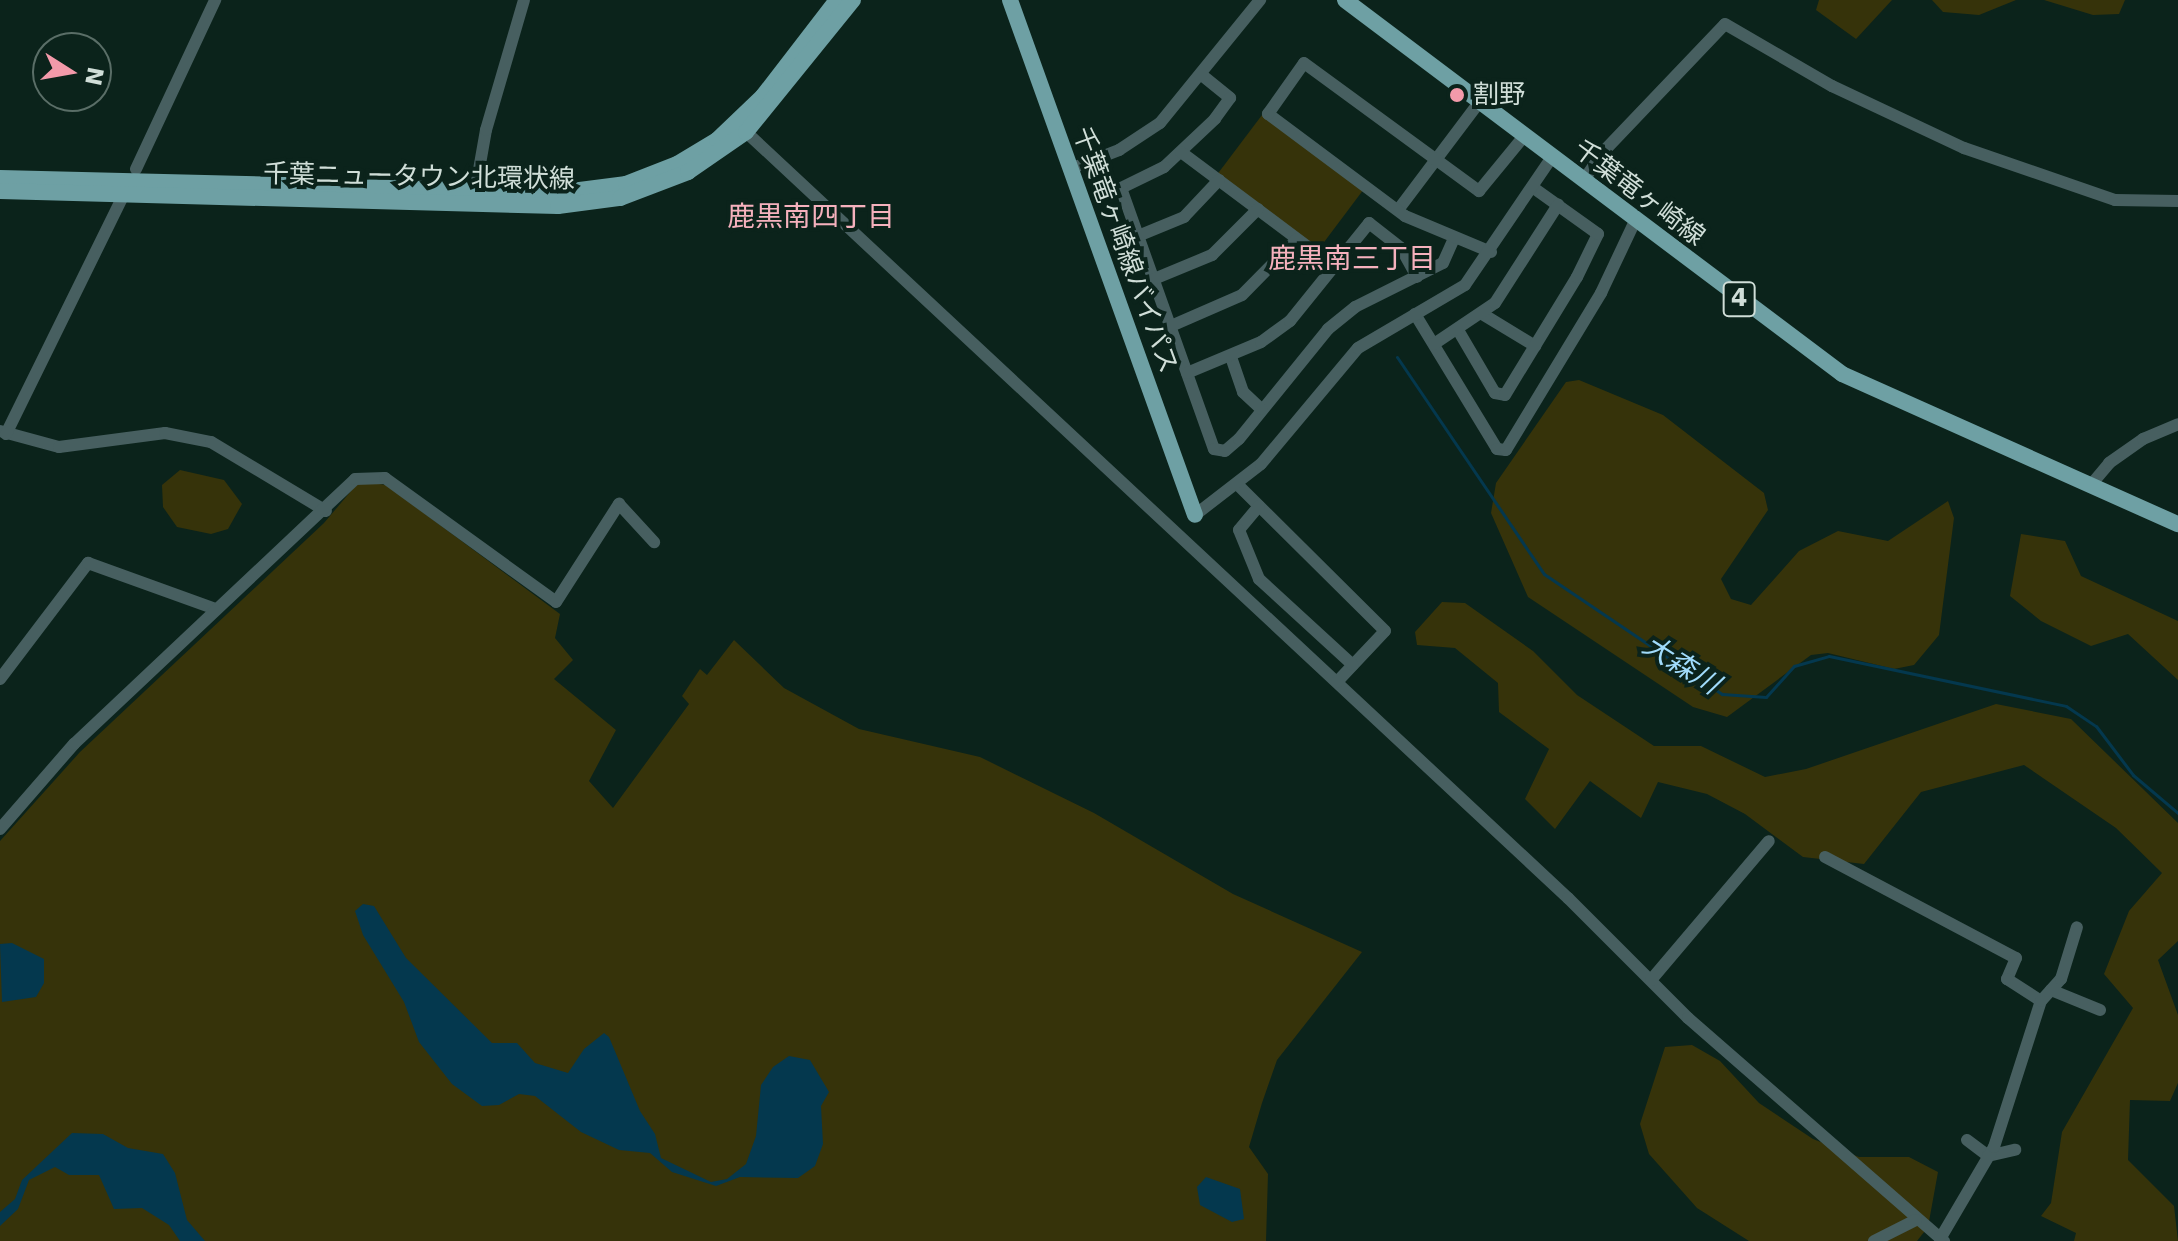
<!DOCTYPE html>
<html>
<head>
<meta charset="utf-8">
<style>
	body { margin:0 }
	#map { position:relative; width:2178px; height:1241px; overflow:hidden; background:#0b231b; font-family:"DejaVu Sans","Noto Sans JP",sans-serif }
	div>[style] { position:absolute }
	.green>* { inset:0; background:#36330a; transform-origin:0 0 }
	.water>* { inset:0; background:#04384e }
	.stream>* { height:3px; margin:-1.5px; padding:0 1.5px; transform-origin:1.5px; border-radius:1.5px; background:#04384e }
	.minor>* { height:12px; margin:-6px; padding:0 6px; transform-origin:6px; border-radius:6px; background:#475f60 }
	.major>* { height:16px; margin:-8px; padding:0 8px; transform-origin:8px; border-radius:8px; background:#6ea0a4 }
	.dots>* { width:22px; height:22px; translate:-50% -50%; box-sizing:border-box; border:4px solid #0b231b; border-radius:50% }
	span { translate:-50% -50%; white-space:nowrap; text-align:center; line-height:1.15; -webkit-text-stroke:8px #0b231b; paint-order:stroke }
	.shield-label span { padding:2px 6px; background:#0b231b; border:2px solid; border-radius:6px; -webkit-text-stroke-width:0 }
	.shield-label { font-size:24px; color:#d0ded8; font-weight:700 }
	.poi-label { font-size:26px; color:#d0ded8 }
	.left { translate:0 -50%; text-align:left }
	.street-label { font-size:26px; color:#d0ded8 }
	.neighbourhood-label { font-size:28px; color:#f5b1bd }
	.water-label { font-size:28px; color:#a0dbfb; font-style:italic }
	.north { position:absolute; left:32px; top:32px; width:80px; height:80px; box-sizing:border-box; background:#0b231b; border:2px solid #5a6e67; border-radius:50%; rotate:101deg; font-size:22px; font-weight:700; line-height:32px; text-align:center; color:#d0ded8 }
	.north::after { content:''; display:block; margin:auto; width:28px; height:36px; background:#f39aaa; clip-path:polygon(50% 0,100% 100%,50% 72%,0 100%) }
</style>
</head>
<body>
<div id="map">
	<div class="green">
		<i style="clip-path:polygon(1819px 0,1892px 0,1856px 39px,1816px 10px)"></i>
		<i style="clip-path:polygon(1932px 0,2016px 0,1979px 15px,1943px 12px)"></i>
		<i style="clip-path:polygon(2044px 0,2125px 0,2119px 14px,2093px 15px)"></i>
		<i style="left:1262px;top:115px;width:126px;height:73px;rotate:37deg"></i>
		<i style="clip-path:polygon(1579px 380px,1663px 415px,1764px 493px,1768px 510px,1721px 579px,1731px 599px,1751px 605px,1799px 551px,1838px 531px,1888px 541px,1948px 501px,1954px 518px,1939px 635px,1914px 665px,1894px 669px,1828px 653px,1811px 655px,1727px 717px,1693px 707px,1528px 597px,1491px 513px,1496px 483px,1566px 382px)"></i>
		<i style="clip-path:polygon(180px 470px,224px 480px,242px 504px,228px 529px,211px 534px,177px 527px,163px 507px,162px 485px)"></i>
		<i style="clip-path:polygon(366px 482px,386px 485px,560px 614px,555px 638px,573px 660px,554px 679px,616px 730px,589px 781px,613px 808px,689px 704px,682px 696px,700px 669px,707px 675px,734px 640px,784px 688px,859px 729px,980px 757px,1094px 813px,1233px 894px,1362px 952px,1277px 1060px,1262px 1103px,1249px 1147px,1268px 1174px,1266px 1241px,0 1241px,0 841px,80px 752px,324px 523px,357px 484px)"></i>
		<i style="clip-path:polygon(2021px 534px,2065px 541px,2081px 576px,2178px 621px,2178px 680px,2128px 634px,2091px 646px,2041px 621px,2010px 596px)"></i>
		<i style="clip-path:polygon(1442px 602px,1465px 603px,1533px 651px,1577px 695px,1654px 746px,1701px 746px,1765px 777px,1806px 769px,1996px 704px,2071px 719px,2178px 823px,2178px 941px,2158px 960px,2178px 1015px,2178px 1083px,2170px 1101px,2130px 1100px,2128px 1160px,2174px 1206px,2178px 1241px,2074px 1241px,2076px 1233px,2041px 1216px,2051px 1203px,2062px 1132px,2133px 1008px,2104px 974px,2129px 911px,2162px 873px,2116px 828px,2024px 765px,1921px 792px,1864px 864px,1803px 857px,1745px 814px,1707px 794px,1658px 782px,1641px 818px,1590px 781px,1555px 829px,1525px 799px,1549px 749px,1499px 712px,1498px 683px,1455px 648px,1417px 645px,1415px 632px)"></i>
		<i style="clip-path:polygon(1692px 1045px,1720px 1061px,1759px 1103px,1813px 1139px,1859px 1157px,1909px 1157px,1938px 1172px,1928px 1227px,1917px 1241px,1749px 1241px,1697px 1208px,1649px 1154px,1640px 1124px,1665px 1047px)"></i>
	</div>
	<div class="water">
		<i style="clip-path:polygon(363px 904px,374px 906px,406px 958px,492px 1043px,517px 1043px,535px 1063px,568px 1073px,584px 1049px,604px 1033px,609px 1037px,640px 1111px,655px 1134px,661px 1158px,711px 1182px,727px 1179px,746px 1164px,756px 1136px,761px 1085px,773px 1067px,789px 1056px,810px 1060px,829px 1092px,821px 1106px,823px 1144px,815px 1166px,798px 1178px,740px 1177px,716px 1186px,672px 1172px,650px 1153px,619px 1150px,581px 1132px,535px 1096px,519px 1094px,499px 1105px,482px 1106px,452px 1084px,419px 1042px,404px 1002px,363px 935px,355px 911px)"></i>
		<i style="clip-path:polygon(12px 943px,44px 959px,44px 983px,36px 997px,2px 1002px,0 944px)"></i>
		<i style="clip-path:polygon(72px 1133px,103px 1134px,128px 1148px,163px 1154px,175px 1173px,187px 1220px,205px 1241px,180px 1241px,169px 1225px,142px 1208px,114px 1209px,99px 1175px,69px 1175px,55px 1167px,29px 1180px,18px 1209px,0 1226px,0 1212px,15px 1199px,22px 1180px)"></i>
		<i style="clip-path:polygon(1206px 1177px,1240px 1189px,1244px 1219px,1232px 1222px,1200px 1205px,1197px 1187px)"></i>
	</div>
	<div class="stream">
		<i style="left:1397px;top:357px;width:262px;rotate:55.9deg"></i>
		<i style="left:1544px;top:574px;width:215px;rotate:34deg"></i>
		<i style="left:1722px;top:694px;width:44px;rotate:3.9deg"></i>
		<i style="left:1766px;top:697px;width:42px;rotate:-47.9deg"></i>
		<i style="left:1794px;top:666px;width:36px;rotate:-16deg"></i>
		<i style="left:1829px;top:656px;width:242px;rotate:11.9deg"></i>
		<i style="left:2066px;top:706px;width:36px;rotate:34deg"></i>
		<i style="left:2096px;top:726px;width:61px;rotate:52.9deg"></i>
		<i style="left:2133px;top:775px;width:59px;rotate:40.2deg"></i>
	</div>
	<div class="minor">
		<i style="left:1203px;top:76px;width:35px;rotate:39deg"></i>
		<i style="left:1230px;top:98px;width:26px;rotate:126deg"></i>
		<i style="left:1215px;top:119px;width:70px;rotate:136.7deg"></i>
		<i style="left:1164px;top:167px;width:48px;rotate:154deg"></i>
		<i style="left:1121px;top:188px;width:277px;rotate:70.4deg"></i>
		<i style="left:1214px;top:449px;width:11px;rotate:10deg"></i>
		<i style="left:1225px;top:451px;width:18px;rotate:-41deg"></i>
		<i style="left:1239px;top:439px;width:141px;rotate:-51deg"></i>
		<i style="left:1328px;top:329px;width:35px;rotate:-39deg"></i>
		<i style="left:1355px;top:307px;width:98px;rotate:-26.6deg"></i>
		<i style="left:1443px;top:263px;width:27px;rotate:-66deg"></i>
		<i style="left:746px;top:132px;width:1124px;rotate:42.98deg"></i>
		<i style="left:1568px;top:898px;width:170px;rotate:45deg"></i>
		<i style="left:1688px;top:1018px;width:340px;rotate:41.1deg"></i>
		<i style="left:1181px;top:152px;width:192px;rotate:36.8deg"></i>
		<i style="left:136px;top:169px;width:187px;rotate:-64.9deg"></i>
		<i style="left:1070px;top:169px;width:53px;rotate:-21.2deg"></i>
		<i style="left:1119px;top:150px;width:49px;rotate:-33.4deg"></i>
		<i style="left:1160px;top:123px;width:159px;rotate:-50.9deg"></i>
		<i style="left:1583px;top:181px;width:37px;rotate:-55deg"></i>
		<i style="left:1604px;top:151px;width:175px;rotate:-46.4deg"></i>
		<i style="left:1725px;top:24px;width:124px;rotate:30.1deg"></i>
		<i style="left:1832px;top:86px;width:146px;rotate:25.2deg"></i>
		<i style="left:1964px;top:148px;width:160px;rotate:19deg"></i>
		<i style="left:2115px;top:200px;width:63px;rotate:0.9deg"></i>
		<i style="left:474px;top:198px;width:69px;rotate:-80deg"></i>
		<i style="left:486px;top:130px;width:135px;rotate:-73.7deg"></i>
		<i style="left:1398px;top:210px;width:136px;rotate:-53deg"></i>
		<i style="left:1138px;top:236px;width:50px;rotate:-22.4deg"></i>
		<i style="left:1184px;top:217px;width:51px;rotate:-46.6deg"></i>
		<i style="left:1491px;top:252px;width:93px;rotate:-157.3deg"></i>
		<i style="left:1405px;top:216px;width:171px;rotate:-143.3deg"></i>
		<i style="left:1268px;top:114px;width:62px;rotate:-54.8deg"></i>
		<i style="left:1304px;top:63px;width:217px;rotate:36.2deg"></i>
		<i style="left:1479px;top:191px;width:72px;rotate:-50.6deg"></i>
		<i style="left:1154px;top:279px;width:63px;rotate:-22.5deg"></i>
		<i style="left:1212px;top:255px;width:65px;rotate:-45deg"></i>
		<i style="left:1415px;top:314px;width:158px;rotate:58.7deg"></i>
		<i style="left:1497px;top:449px;width:9px;rotate:6deg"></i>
		<i style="left:1506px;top:450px;width:184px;rotate:-58.8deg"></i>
		<i style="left:1601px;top:293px;width:80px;rotate:-64.7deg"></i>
		<i style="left:1484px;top:315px;width:60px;rotate:31.3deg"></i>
		<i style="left:1171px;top:326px;width:77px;rotate:-23.6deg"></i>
		<i style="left:1242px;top:295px;width:78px;rotate:-45.5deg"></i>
		<i style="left:1458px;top:330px;width:73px;rotate:59.6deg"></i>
		<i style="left:1495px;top:393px;width:10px;rotate:11deg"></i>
		<i style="left:1505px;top:395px;width:138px;rotate:-58.6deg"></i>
		<i style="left:1577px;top:277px;width:48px;rotate:-64deg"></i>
		<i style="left:1598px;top:234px;width:81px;rotate:-144.5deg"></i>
		<i style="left:1434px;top:344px;width:73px;rotate:-33.9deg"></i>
		<i style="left:1495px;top:303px;width:117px;rotate:-57.3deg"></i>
		<i style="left:1231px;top:357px;width:37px;rotate:71deg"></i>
		<i style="left:1243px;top:392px;width:25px;rotate:43deg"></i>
		<i style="left:1187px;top:373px;width:80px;rotate:-22.7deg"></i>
		<i style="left:1261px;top:342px;width:36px;rotate:-36deg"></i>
		<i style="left:1290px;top:321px;width:126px;rotate:-51.1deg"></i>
		<i style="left:1369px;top:223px;width:41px;rotate:38deg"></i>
		<i style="left:1401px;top:248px;width:33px;rotate:61deg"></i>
		<i style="left:0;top:431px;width:61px;rotate:15.2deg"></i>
		<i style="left:59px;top:447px;width:107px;rotate:-7.5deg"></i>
		<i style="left:165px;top:433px;width:47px;rotate:11.1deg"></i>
		<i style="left:211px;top:442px;width:134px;rotate:31deg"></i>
		<i style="left:6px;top:434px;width:267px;rotate:-63.8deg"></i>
		<i style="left:1238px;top:485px;width:207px;rotate:44.8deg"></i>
		<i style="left:1385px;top:631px;width:70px;rotate:133.3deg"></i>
		<i style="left:2090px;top:486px;width:30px;rotate:-50deg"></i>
		<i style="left:2109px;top:463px;width:42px;rotate:-35.2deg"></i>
		<i style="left:2143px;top:439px;width:38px;rotate:-23deg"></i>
		<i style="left:1259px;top:506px;width:31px;rotate:130deg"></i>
		<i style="left:1239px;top:530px;width:53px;rotate:67.8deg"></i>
		<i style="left:1259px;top:579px;width:127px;rotate:42.5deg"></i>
		<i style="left:1195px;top:515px;width:83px;rotate:-37.7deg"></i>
		<i style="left:1261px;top:464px;width:151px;rotate:-50.1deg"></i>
		<i style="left:1358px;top:348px;width:124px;rotate:-30.5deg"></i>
		<i style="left:1465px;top:285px;width:155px;rotate:-55.8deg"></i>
		<i style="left:0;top:679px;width:146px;rotate:-52.8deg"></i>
		<i style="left:88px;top:563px;width:133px;rotate:19.8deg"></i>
		<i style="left:0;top:829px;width:113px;rotate:-49deg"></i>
		<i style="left:74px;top:744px;width:386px;rotate:-43.3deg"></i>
		<i style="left:355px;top:479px;width:30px;rotate:-2deg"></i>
		<i style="left:385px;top:478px;width:211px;rotate:35.9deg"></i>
		<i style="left:556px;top:602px;width:117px;rotate:-57.3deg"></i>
		<i style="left:619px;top:504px;width:52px;rotate:47.4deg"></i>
		<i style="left:1825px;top:857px;width:216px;rotate:27.9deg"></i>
		<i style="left:2016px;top:958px;width:23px;rotate:113deg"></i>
		<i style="left:2007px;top:979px;width:40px;rotate:32.9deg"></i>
		<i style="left:1651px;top:980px;width:182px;rotate:-49.7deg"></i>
		<i style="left:2051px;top:990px;width:53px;rotate:22.2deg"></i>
		<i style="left:1967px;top:1140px;width:26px;rotate:37deg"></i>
		<i style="left:1988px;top:1156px;width:28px;rotate:-13deg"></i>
		<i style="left:1940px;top:1239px;width:107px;rotate:-59.6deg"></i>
		<i style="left:1994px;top:1147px;width:153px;rotate:-72.2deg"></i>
		<i style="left:2041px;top:1001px;width:30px;rotate:-48deg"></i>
		<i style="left:2061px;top:979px;width:54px;rotate:-72.9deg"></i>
		<i style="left:1874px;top:1241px;width:47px;rotate:-26.6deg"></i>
	</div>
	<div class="major">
		<i style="left:1010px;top:0;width:547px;rotate:70.24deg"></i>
		<i style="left:1345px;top:0;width:622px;rotate:36.96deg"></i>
		<i style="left:1842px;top:374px;width:368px;rotate:24.1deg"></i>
		<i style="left:0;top:178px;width:564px;rotate:1.42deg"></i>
		<i style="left:564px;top:192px;width:63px;rotate:-7.4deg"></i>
		<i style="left:626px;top:184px;width:55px;rotate:-21.4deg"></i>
		<i style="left:677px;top:164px;width:47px;rotate:-31deg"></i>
		<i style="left:717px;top:140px;width:64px;rotate:-43.7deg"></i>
		<i style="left:763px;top:96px;width:121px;rotate:-52.4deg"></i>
		<i style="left:0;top:191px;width:558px;rotate:1.54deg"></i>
		<i style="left:558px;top:206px;width:63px;rotate:-7.4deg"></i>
		<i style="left:620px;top:198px;width:73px;rotate:-20.9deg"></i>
		<i style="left:688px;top:172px;width:70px;rotate:-34.6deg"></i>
		<i style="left:746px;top:132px;width:170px;rotate:-51deg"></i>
	</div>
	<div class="dots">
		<i style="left:1457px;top:95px;background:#f39aaa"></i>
	</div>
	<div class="shield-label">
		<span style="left:1739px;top:299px">4</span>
	</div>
	<div class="poi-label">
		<span class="left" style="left:1473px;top:95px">割野</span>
	</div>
	<div class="street-label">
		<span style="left:419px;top:177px;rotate:1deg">千葉ニュータウン北環状線</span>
		<span style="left:1639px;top:193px;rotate:37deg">千葉竜ヶ崎線</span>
		<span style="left:1125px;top:250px;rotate:70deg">千葉竜ヶ崎線バイパス</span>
	</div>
	<div class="neighbourhood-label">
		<span style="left:811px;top:217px">鹿黒南四丁目</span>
		<span style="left:1352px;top:259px">鹿黒南三丁目</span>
	</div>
	<div class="water-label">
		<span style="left:1681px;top:665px;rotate:32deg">大森川</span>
	</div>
	<div class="north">N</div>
</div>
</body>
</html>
